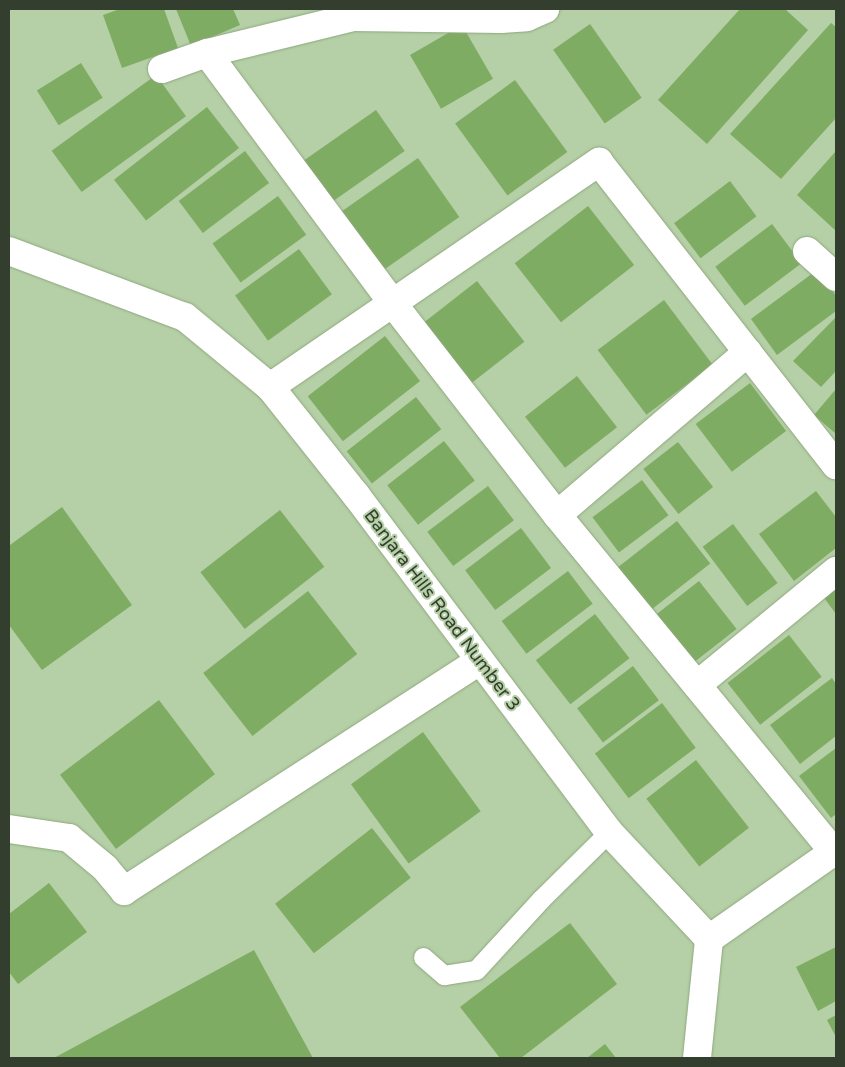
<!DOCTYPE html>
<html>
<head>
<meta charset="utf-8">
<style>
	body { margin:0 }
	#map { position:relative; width:845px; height:1067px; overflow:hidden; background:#b5cfa6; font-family:"Varela Round",sans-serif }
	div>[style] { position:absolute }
	.building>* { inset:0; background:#7fac63; transform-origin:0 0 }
	.roads { filter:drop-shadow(0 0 1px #8ea77f) drop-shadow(0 0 1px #8ea77f) }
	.service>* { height:19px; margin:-9.5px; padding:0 9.5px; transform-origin:9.5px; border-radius:9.5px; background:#fff }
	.minor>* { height:28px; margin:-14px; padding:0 14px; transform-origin:14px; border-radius:14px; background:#fff }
	.tertiary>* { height:28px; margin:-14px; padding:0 14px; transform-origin:14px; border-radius:14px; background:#fff }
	span { translate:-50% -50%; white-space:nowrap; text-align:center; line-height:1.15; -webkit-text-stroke:4px #b5cfa6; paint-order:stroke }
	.street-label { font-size:18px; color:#343e2e }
	.frame { position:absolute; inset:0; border:10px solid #343e2e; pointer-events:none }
</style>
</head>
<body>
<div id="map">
	<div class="building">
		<i style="clip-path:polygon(120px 9px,164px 9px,178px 48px,122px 68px,103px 15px)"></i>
		<i style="clip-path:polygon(176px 9px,233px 9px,240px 25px,191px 46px)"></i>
		<i style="clip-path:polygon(740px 9px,785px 9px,808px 30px,707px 144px,658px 100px)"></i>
		<i style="clip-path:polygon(831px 23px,836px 27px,836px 118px,781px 179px,730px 134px)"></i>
		<i style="left:590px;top:24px;width:90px;height:45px;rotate:55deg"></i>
		<i style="left:462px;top:25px;width:62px;height:60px;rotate:60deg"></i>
		<i style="left:81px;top:63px;width:41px;height:52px;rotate:58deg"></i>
		<i style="left:156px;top:75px;width:51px;height:129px;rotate:54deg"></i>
		<i style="left:515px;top:80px;width:89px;height:74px;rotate:54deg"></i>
		<i style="left:207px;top:107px;width:52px;height:118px;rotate:52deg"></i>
		<i style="left:376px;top:110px;width:50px;height:92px;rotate:55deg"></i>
		<i style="left:245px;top:151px;width:40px;height:83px;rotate:53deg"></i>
		<i style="clip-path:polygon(836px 151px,836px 231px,797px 195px)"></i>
		<i style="left:418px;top:158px;width:72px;height:96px;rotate:55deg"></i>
		<i style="left:730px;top:181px;width:44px;height:70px;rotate:53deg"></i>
		<i style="left:278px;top:196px;width:48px;height:81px;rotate:54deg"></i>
		<i style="left:588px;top:206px;width:75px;height:93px;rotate:52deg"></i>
		<i style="left:772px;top:224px;width:49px;height:71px;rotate:53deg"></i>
		<i style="left:299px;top:249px;width:56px;height:79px;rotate:54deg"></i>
		<i style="clip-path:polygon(817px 270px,836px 296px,836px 311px,777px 355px,751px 319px)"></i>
		<i style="left:477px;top:281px;width:77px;height:67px;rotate:52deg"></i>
		<i style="left:664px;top:300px;width:81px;height:83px;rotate:53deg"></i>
		<i style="clip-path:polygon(836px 317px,836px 371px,821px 387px,793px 361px)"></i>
		<i style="left:385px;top:336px;width:57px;height:98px;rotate:52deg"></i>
		<i style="left:577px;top:376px;width:65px;height:66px;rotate:52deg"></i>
		<i style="left:750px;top:383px;width:60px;height:68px;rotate:53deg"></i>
		<i style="clip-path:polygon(836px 389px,836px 434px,814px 415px)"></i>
		<i style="left:416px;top:397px;width:41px;height:88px;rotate:52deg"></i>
		<i style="left:444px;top:441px;width:50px;height:72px;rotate:52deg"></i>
		<i style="left:678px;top:442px;width:57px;height:44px;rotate:52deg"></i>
		<i style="left:642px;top:480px;width:44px;height:62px;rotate:53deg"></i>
		<i style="left:488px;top:486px;width:43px;height:76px;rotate:53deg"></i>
		<i style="clip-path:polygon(816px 491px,836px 517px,836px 548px,794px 581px,759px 534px)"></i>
		<i style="clip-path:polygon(62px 507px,132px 605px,42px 670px,9px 625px,9px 542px,10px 545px)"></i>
		<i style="left:280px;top:510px;width:72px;height:101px;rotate:52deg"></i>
		<i style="left:677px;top:521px;width:54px;height:77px;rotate:52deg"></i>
		<i style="left:733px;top:524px;width:74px;height:38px;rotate:53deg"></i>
		<i style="left:521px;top:528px;width:50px;height:70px;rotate:53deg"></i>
		<i style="left:568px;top:571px;width:41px;height:83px;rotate:53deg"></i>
		<i style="left:699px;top:581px;width:61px;height:60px;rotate:52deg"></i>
		<i style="clip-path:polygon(836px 584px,836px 614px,822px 595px)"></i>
		<i style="left:308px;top:591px;width:80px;height:133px;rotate:52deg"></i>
		<i style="left:595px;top:614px;width:56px;height:75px;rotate:52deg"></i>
		<i style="left:789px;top:635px;width:53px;height:78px;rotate:52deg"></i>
		<i style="left:633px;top:666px;width:43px;height:70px;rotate:53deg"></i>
		<i style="clip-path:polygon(832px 678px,836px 684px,836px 736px,800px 764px,770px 725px)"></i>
		<i style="left:159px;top:700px;width:93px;height:124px;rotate:53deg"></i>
		<i style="left:662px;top:703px;width:56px;height:84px;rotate:53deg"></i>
		<i style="left:423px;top:732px;width:98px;height:89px;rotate:54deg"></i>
		<i style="clip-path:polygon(836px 748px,836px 814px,831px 818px,799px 776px)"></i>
		<i style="left:696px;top:760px;width:86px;height:63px;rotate:52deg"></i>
		<i style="left:372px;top:828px;width:63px;height:123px;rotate:52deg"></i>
		<i style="clip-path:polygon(49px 883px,87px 932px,18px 984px,9px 972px,9px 914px)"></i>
		<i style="clip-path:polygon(570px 923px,617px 984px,521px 1058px,500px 1058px,460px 1007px)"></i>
		<i style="clip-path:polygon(836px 947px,836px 1001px,818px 1011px,796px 967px)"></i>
		<i style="clip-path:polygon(254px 950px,313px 1058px,54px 1058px)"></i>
		<i style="clip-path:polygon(836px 1015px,836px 1037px,827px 1020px)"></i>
		<i style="clip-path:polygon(605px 1044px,616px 1058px,587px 1058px)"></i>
	</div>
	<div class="roads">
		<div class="service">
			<i style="left:423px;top:957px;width:28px;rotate:41deg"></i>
			<i style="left:444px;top:975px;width:32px;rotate:-9deg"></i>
			<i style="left:476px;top:970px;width:96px;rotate:-47.5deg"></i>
			<i style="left:541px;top:899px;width:95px;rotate:-44.6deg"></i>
		</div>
		<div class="minor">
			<i style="left:207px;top:53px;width:314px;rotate:53.4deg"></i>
			<i style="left:394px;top:305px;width:266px;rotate:52.2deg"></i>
			<i style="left:557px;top:515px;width:436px;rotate:50.6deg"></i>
			<i style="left:162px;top:69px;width:48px;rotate:-19.6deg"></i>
			<i style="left:207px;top:53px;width:151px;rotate:-13.8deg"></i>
			<i style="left:354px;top:17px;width:147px;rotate:0.8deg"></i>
			<i style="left:501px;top:19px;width:26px;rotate:-4deg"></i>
			<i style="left:527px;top:17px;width:20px;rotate:-24deg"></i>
			<i style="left:807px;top:251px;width:39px;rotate:42deg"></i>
			<i style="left:270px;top:387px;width:399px;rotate:-34.4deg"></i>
			<i style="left:599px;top:162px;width:385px;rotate:52deg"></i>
			<i style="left:557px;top:515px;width:251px;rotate:-40.5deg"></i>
			<i style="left:697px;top:685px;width:180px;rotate:-39.4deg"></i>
			<i style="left:9px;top:829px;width:61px;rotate:8.5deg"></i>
			<i style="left:69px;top:838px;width:47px;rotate:39.8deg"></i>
			<i style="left:105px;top:868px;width:30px;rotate:50deg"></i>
			<i style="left:124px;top:891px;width:424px;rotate:-32.9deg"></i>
			<i style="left:697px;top:1058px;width:120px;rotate:-84.2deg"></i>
		</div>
		<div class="tertiary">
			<i style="left:9px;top:251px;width:188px;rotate:20.6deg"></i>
			<i style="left:185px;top:317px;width:110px;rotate:39.5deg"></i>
			<i style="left:270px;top:387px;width:138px;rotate:51.5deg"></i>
			<i style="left:356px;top:495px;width:421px;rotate:53.1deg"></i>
			<i style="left:609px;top:832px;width:146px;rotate:46.9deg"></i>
			<i style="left:709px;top:939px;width:155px;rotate:-35deg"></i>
		</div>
	</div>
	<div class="street-label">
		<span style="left:442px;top:610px;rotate:53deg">Banjara Hills Road Number 3</span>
	</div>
	<div class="frame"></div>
</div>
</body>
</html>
